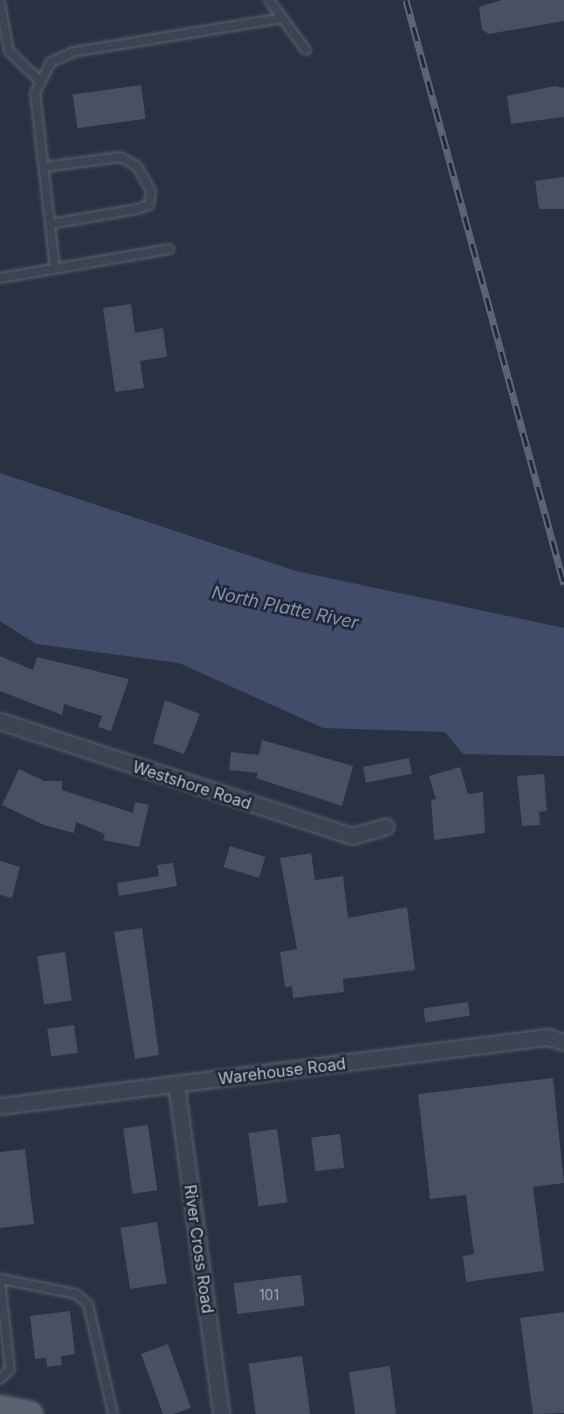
<!DOCTYPE html>
<html>
<head>
<meta charset="utf-8">
<style>
	body { margin:0 }
	#map { position:relative; width:564px; height:1414px; overflow:hidden; background:#293142; font-family:Inter,sans-serif }
	div>[style] { position:absolute }
	.water>* { inset:0; background:#404c6a }
	.building>* { inset:0; background:#485063; transform-origin:0 0 }
	.roads { filter:drop-shadow(0 0 2px #5b616f) drop-shadow(0 0 2px #5b616f) }
	.lane>* { height:8px; margin:-4px; padding:0 4px; transform-origin:4px; border-radius:4px; background:#3d4352 }
	.street>* { height:15px; margin:-7.5px; padding:0 7.5px; transform-origin:7.5px; border-radius:7.5px; background:#3d4352 }
	.primary>* { height:24px; margin:-12px; padding:0 12px; transform-origin:12px; border-radius:12px; background:#5b6271 }
	.rail>* { height:7px; margin-top:-3.5px; transform-origin:0; background:repeating-linear-gradient(90deg,#222837 0 14px,#5f6778 0 28px); box-sizing:border-box; border-block:2px solid #5f6778 }
	span { translate:-50% -50%; white-space:nowrap; text-align:center; line-height:1.15; -webkit-text-stroke:5px #222837; paint-order:stroke }
	.number-label { font-size:14px; color:#9ea3b1 }
	.number-label span { -webkit-text-stroke-width:0 }
	.street-label { font-size:16px; color:#babfcb }
	.water-label { font-size:18px; color:#8491b1; font-style:italic }
</style>
</head>
<body>
<div id="map">
	<div class="water">
		<i style="clip-path:polygon(0 473px,296px 571px,564px 628px,564px 756px,463px 754px,445px 732px,323px 728px,179px 663px,36px 644px,0 621px)"></i>
	</div>
	<div class="building">
		<i style="clip-path:polygon(502px 0,564px 0,564px 21px,489px 34px,482px 30px,479px 7px)"></i>
		<i style="left:141px;top:85px;width:34px;height:69px;rotate:82deg"></i>
		<i style="clip-path:polygon(555px 86px,564px 88px,564px 117px,511px 124px,507px 96px)"></i>
		<i style="clip-path:polygon(564px 177px,564px 209px,539px 209px,535px 181px)"></i>
		<i style="clip-path:polygon(131px 304px,135px 333px,163px 328px,167px 357px,140px 361px,144px 388px,115px 392px,103px 308px)"></i>
		<i style="clip-path:polygon(0 656px,33px 670px,37px 657px,129px 679px,111px 731px,98px 727px,102px 716px,64px 704px,62px 715px,0 691px)"></i>
		<i style="clip-path:polygon(165px 700px,200px 714px,184px 754px,153px 743px)"></i>
		<i style="clip-path:polygon(262px 740px,353px 766px,342px 806px,256px 778px,258px 773px,229px 770px,231px 752px,259px 755px)"></i>
		<i style="left:409px;top:758px;width:16px;height:47px;rotate:79deg"></i>
		<i style="clip-path:polygon(460px 767px,468px 794px,483px 792px,485px 833px,434px 840px,431px 800px,436px 799px,429px 776px)"></i>
		<i style="clip-path:polygon(19px 769px,44px 781px,62px 781px,62px 790px,133px 813px,135px 802px,149px 805px,139px 847px,103px 840px,105px 834px,76px 822px,74px 833px,44px 825px,2px 805px)"></i>
		<i style="clip-path:polygon(544px 774px,547px 811px,539px 812px,540px 825px,522px 826px,517px 776px)"></i>
		<i style="left:230px;top:846px;width:37px;height:22px;rotate:17deg"></i>
		<i style="clip-path:polygon(311px 853px,315px 880px,343px 876px,348px 918px,407px 907px,415px 970px,343px 979px,344px 992px,293px 998px,292px 986px,285px 987px,280px 952px,297px 949px,280px 858px)"></i>
		<i style="clip-path:polygon(0 861px,20px 867px,12px 898px,0 895px)"></i>
		<i style="clip-path:polygon(173px 863px,177px 886px,119px 896px,117px 883px,159px 876px,157px 865px)"></i>
		<i style="clip-path:polygon(142px 928px,159px 1055px,135px 1059px,114px 932px)"></i>
		<i style="left:65px;top:952px;width:49px;height:28px;rotate:82deg"></i>
		<i style="left:468px;top:1002px;width:14px;height:45px;rotate:82deg"></i>
		<i style="left:74px;top:1025px;width:28px;height:27px;rotate:82deg"></i>
		<i style="clip-path:polygon(553px 1078px,564px 1183px,533px 1187px,544px 1271px,466px 1282px,463px 1256px,474px 1254px,466px 1195px,430px 1199px,418px 1094px)"></i>
		<i style="left:148px;top:1125px;width:66px;height:25px;rotate:82deg"></i>
		<i style="left:277px;top:1129px;width:74px;height:29px;rotate:82deg"></i>
		<i style="left:340px;top:1134px;width:34px;height:29px;rotate:83deg"></i>
		<i style="clip-path:polygon(25px 1149px,34px 1224px,0 1228px,0 1152px)"></i>
		<i style="left:157px;top:1222px;width:62px;height:37px;rotate:81deg"></i>
		<i style="left:301px;top:1275px;width:31px;height:68px;rotate:83deg"></i>
		<i style="clip-path:polygon(70px 1311px,75px 1354px,61px 1356px,62px 1365px,47px 1367px,46px 1358px,35px 1359px,30px 1316px)"></i>
		<i style="clip-path:polygon(564px 1312px,564px 1413px,533px 1414px,520px 1318px)"></i>
		<i style="clip-path:polygon(168px 1344px,191px 1408px,173px 1414px,163px 1414px,141px 1354px)"></i>
		<i style="left:302px;top:1356px;width:59px;height:54px;rotate:82deg"></i>
		<i style="clip-path:polygon(390px 1366px,396px 1414px,355px 1414px,349px 1372px)"></i>
	</div>
	<div class="roads">
		<div class="lane">
			<i style="left:269px;top:0;width:62px;rotate:53.5deg"></i>
			<i style="left:0;top:3px;width:49px;rotate:79.4deg"></i>
			<i style="left:9px;top:51px;width:40px;rotate:44deg"></i>
			<i style="left:44px;top:167px;width:77px;rotate:-7.5deg"></i>
			<i style="left:120px;top:157px;width:19px;rotate:28deg"></i>
			<i style="left:137px;top:166px;width:29px;rotate:61deg"></i>
			<i style="left:151px;top:191px;width:14px;rotate:98deg"></i>
			<i style="left:149px;top:205px;width:13px;rotate:162deg"></i>
			<i style="left:137px;top:209px;width:88px;rotate:170.2deg"></i>
			<i style="left:55px;top:268px;width:176px;rotate:-96.5deg"></i>
			<i style="left:35px;top:93px;width:35px;rotate:-63deg"></i>
			<i style="left:51px;top:62px;width:24px;rotate:-24deg"></i>
			<i style="left:73px;top:52px;width:212px;rotate:-9.2deg"></i>
			<i style="left:0;top:278px;width:172px;rotate:-9.7deg"></i>
			<i style="left:0;top:1279px;width:91px;rotate:83.7deg"></i>
			<i style="left:10px;top:1369px;width:14px;rotate:135deg"></i>
			<i style="left:1px;top:1279px;width:76px;rotate:11.3deg"></i>
			<i style="left:76px;top:1294px;width:16px;rotate:40deg"></i>
			<i style="left:88px;top:1304px;width:113px;rotate:77.2deg"></i>
		</div>
		<div class="street">
			<i style="left:0;top:721px;width:370px;rotate:18.1deg"></i>
			<i style="left:352px;top:836px;width:35px;rotate:-16deg"></i>
			<i style="left:176px;top:1084px;width:333px;rotate:82.2deg"></i>
			<i style="left:0;top:1106px;width:551px;rotate:-7.19deg"></i>
			<i style="left:547px;top:1037px;width:18px;rotate:16deg"></i>
		</div>
		<div class="primary">
			<i style="left:0;top:1408px;width:31px;rotate:11deg"></i>
		</div>
	</div>
	<div class="rail">
		<i style="left:406px;top:0;width:605px;rotate:74.86deg"></i>
	</div>
	<div class="number-label">
		<span style="left:269px;top:1295px">101</span>
	</div>
	<div class="street-label">
		<span style="left:192px;top:785px;rotate:18deg">Westshore Road</span>
		<span style="left:282px;top:1071px;rotate:-7deg">Warehouse Road</span>
		<span style="left:199px;top:1249px;rotate:82deg">River Cross Road</span>
	</div>
	<div class="water-label">
		<span style="left:285px;top:608px;rotate:12deg">North Platte River</span>
	</div>
</div>
</body>
</html>
